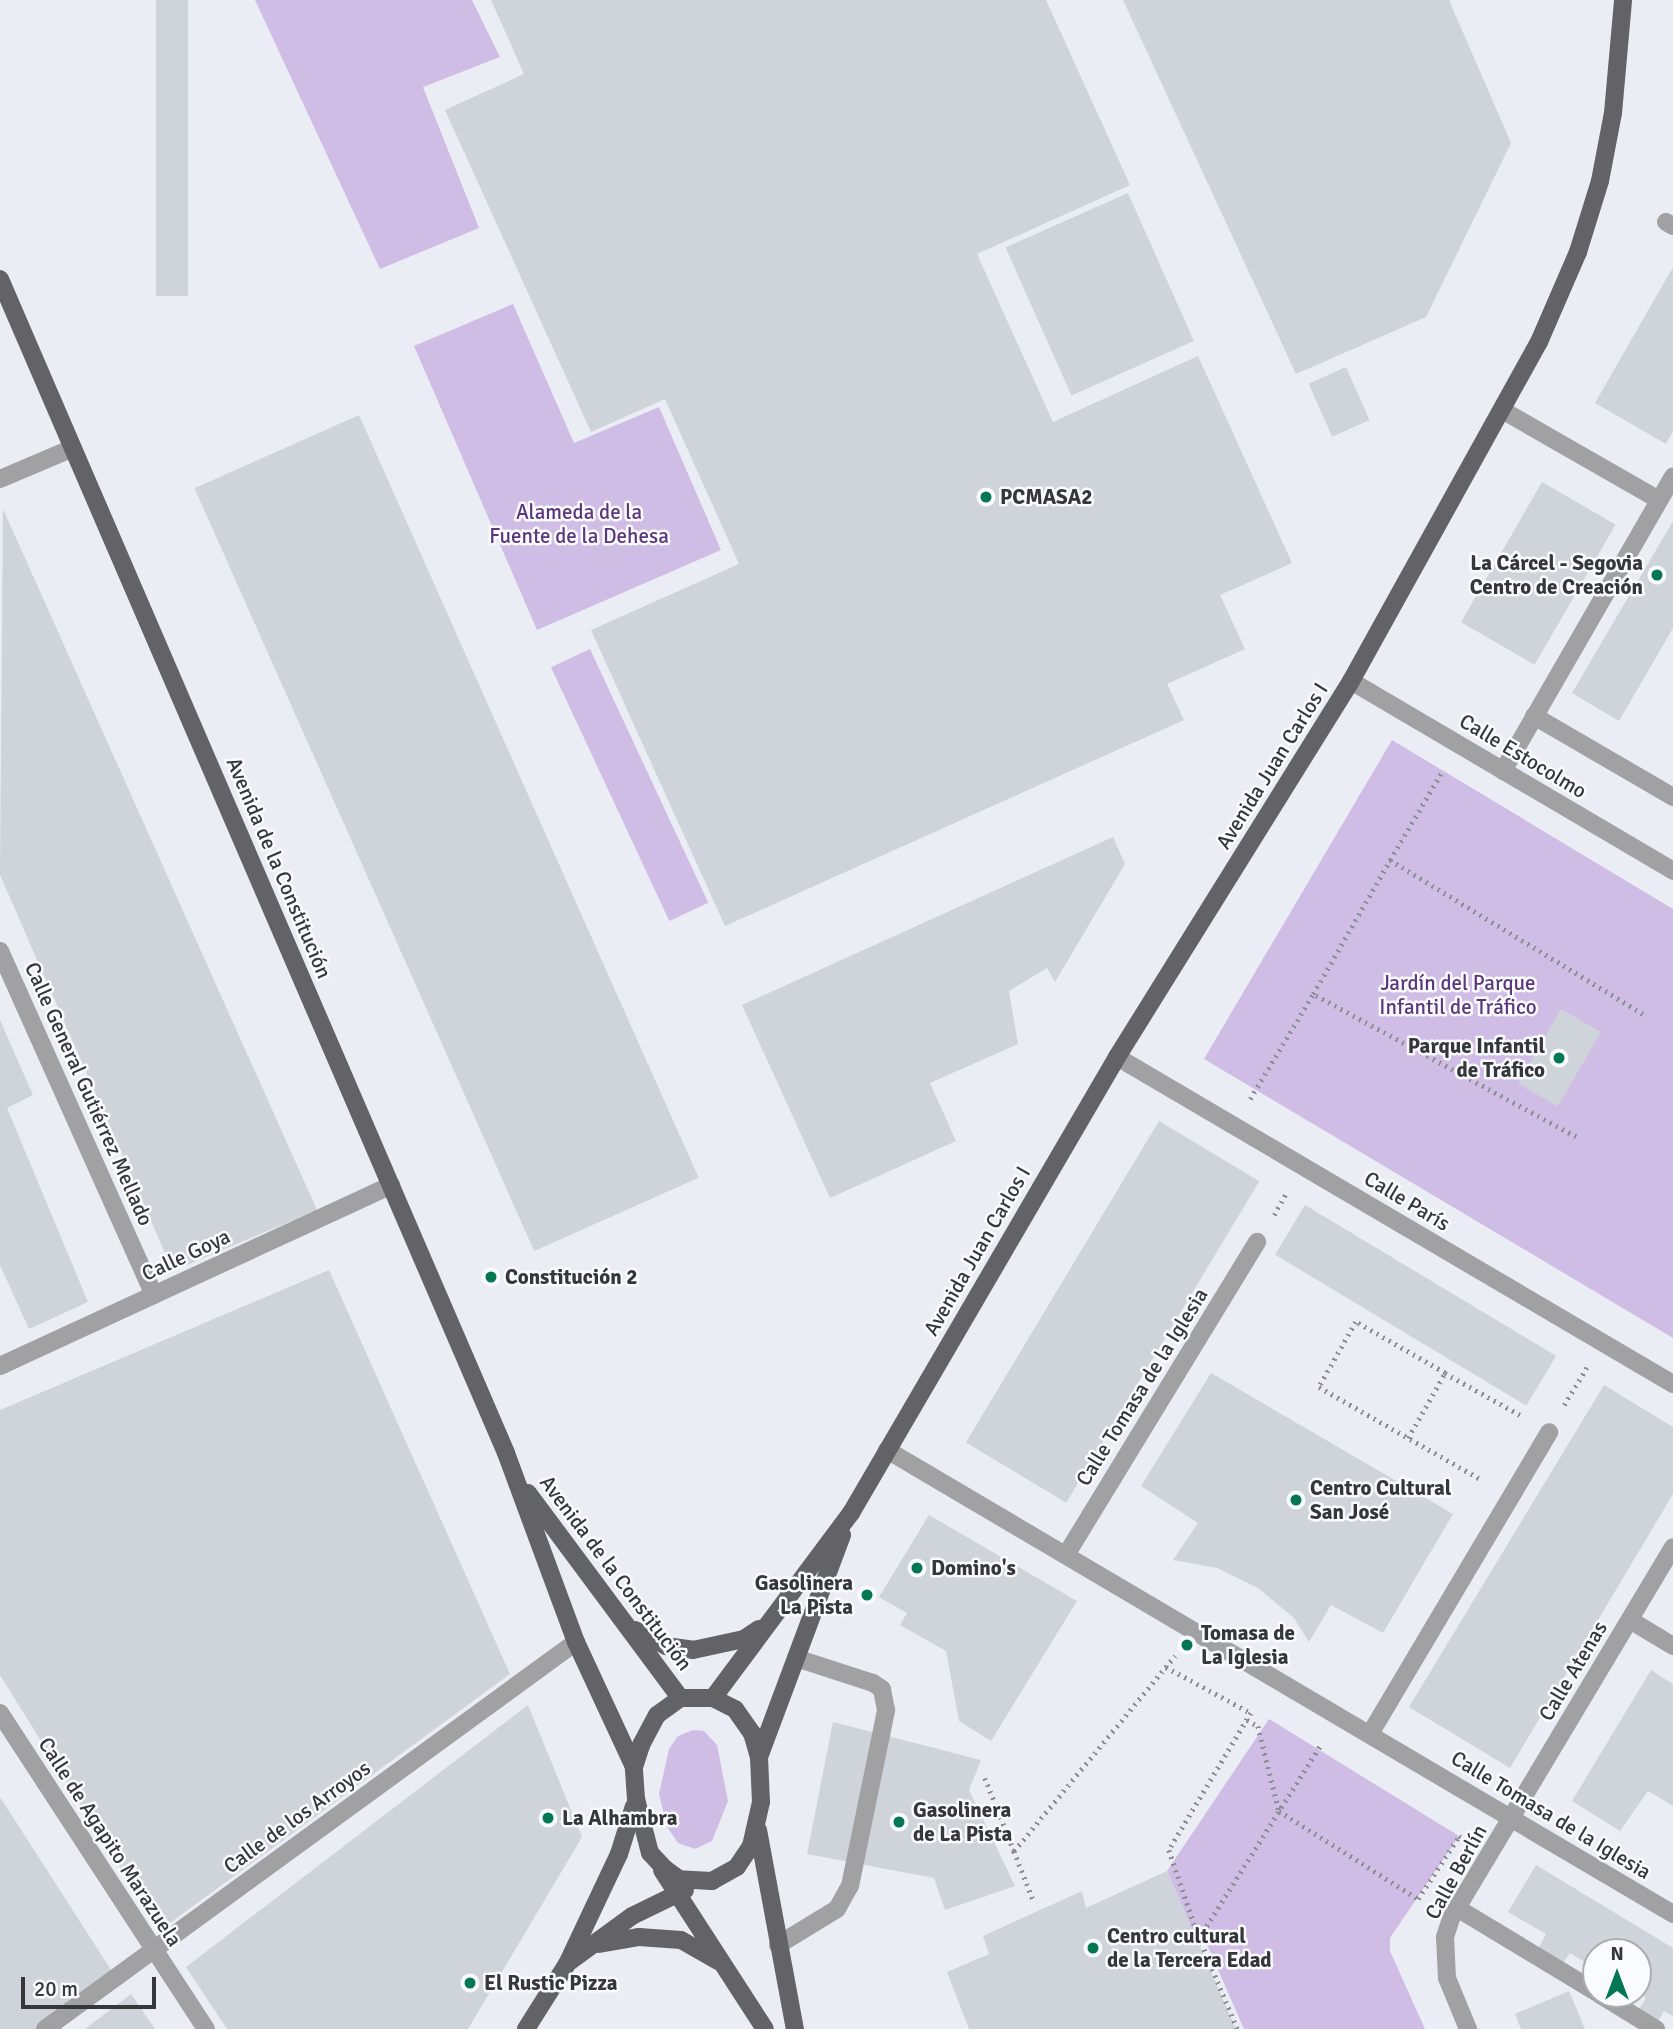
<!DOCTYPE html>
<html>
<head>
<meta charset="utf-8">
<style>
	body { margin:0 }
	#map { position:relative; width:1673px; height:2029px; overflow:hidden; background:#eaedf4; font-family:Signika,sans-serif }
	div>[style] { position:absolute }
	.green>* { inset:0; background:#d0bde5; transform-origin:0 0 }
	.building>* { inset:0; background:#ced4da; transform-origin:0 0 }
	.path>* { height:4.5px; margin-top:-2.25px; transform-origin:0; background:repeating-linear-gradient(90deg,#8d8f94 0 2px,transparent 0 7px) }
	.minor>* { height:18px; margin:-9px; padding:0 9px; transform-origin:9px; border-radius:9px; background:#a1a1a4 }
	.major>* { height:18px; margin:-9px; padding:0 9px; transform-origin:9px; border-radius:9px; background:#626267 }
	.dots>* { width:19px; height:19px; translate:-50% -50%; box-sizing:border-box; border:4px solid #f9fbff; border-radius:50% }
	span { translate:-50% -50%; white-space:nowrap; text-align:center; line-height:1.15; -webkit-text-stroke:5px #f9fbff; paint-order:stroke }
	.poi-label { font-size:21px; color:#36373a; font-weight:700 }
	.left { translate:0 -50%; text-align:left }
	.right { translate:-100% -50%; text-align:right }
	.park-label { font-size:21px; color:#5b367b }
	.street-label { font-size:21px; color:#36373a }
	.north { position:absolute; left:1582px; top:1938px; width:70px; height:70px; box-sizing:border-box; background:#f9fbff; border:2px solid #abadb0; border-radius:50%; rotate:0deg; font-size:19px; font-weight:700; line-height:28px; text-align:center; color:#36373a }
	.north::after { content:''; display:block; margin:auto; width:24px; height:32px; background:#037752; clip-path:polygon(50% 0,100% 100%,50% 72%,0 100%) }
	.scale { position:absolute; left:21px; top:1977px; width:135px; height:32px; box-sizing:border-box; border:4px solid #36373a; border-top:0; padding-left:9px; font-size:21px; line-height:24px; white-space:nowrap; color:#36373a; -webkit-text-stroke:5px #f9fbff; paint-order:stroke }
</style>
</head>
<body>
<div id="map">
	<div class="green">
		<i style="clip-path:polygon(255px 0,472px 0,500px 57px,423px 87px,479px 228px,380px 269px)"></i>
		<i style="clip-path:polygon(513px 304px,574px 443px,659px 407px,721px 550px,537px 630px,414px 346px)"></i>
		<i style="left:590px;top:649px;width:280px;height:43px;rotate:65deg"></i>
		<i style="clip-path:polygon(1392px 740px,1673px 909px,1673px 1338px,1204px 1059px)"></i>
		<i style="clip-path:polygon(1269px 1719px,1459px 1836px,1390px 1938px,1390px 1951px,1425px 2029px,1244px 2029px,1205px 1940px,1197px 1941px,1167px 1871px)"></i>
		<i style="clip-path:polygon(693px 1730px,704px 1731px,717px 1745px,728px 1801px,712px 1841px,695px 1849px,678px 1843px,667px 1827px,659px 1794px,669px 1749px,678px 1736px)"></i>
	</div>
	<div class="building">
		<i style="left:156px;top:0;width:32px;height:296px"></i>
		<i style="clip-path:polygon(491px 0,1046px 0,1130px 185px,977px 254px,1053px 422px,1198px 356px,1292px 563px,1220px 595px,1245px 649px,1167px 684px,1184px 720px,725px 926px,591px 630px,739px 564px,665px 399px,591px 432px,445px 110px,524px 74px)"></i>
		<i style="clip-path:polygon(1123px 0,1449px 0,1511px 143px,1426px 317px,1296px 374px)"></i>
		<i style="left:1128px;top:193px;width:162px;height:134px;rotate:66deg"></i>
		<i style="clip-path:polygon(1673px 267px,1673px 431px,1666px 444px,1595px 403px)"></i>
		<i style="left:1346px;top:367px;width:58px;height:41px;rotate:66deg"></i>
		<i style="left:359px;top:415px;width:835px;height:180px;rotate:66deg"></i>
		<i style="left:1542px;top:482px;width:85px;height:162px;rotate:30deg"></i>
		<i style="clip-path:polygon(3px 509px,317px 1210px,173px 1271px,0 875px)"></i>
		<i style="clip-path:polygon(1673px 521px,1673px 628px,1619px 721px,1572px 693px)"></i>
		<i style="clip-path:polygon(1113px 837px,1125px 864px,1055px 982px,1047px 968px,1009px 991px,1018px 1044px,930px 1083px,956px 1141px,830px 1198px,742px 1005px)"></i>
		<i style="left:1561px;top:1009px;width:46px;height:86px;rotate:30deg"></i>
		<i style="clip-path:polygon(0 1020px,33px 1095px,7px 1108px,88px 1302px,29px 1329px,0 1265px)"></i>
		<i style="left:1159px;top:1121px;width:117px;height:375px;rotate:31deg"></i>
		<i style="left:1305px;top:1205px;width:293px;height:58px;rotate:31deg"></i>
		<i style="clip-path:polygon(329px 1270px,510px 1674px,159px 1931px,0 1675px,0 1410px)"></i>
		<i style="clip-path:polygon(1211px 1373px,1453px 1514px,1383px 1633px,1331px 1605px,1309px 1642px,1294px 1618px,1258px 1588px,1217px 1568px,1173px 1560px,1198px 1523px,1141px 1486px)"></i>
		<i style="clip-path:polygon(1604px 1385px,1673px 1427px,1673px 1494px,1510px 1768px,1409px 1707px)"></i>
		<i style="clip-path:polygon(929px 1515px,1077px 1601px,991px 1741px,959px 1721px,946px 1651px,900px 1625px,907px 1613px,879px 1597px)"></i>
		<i style="clip-path:polygon(1651px 1670px,1673px 1684px,1673px 1806px,1648px 1791px,1620px 1831px,1572px 1801px)"></i>
		<i style="clip-path:polygon(528px 1705px,582px 1837px,468px 2029px,227px 2029px,186px 1967px)"></i>
		<i style="clip-path:polygon(833px 1722px,981px 1760px,969px 1790px,1015px 1886px,945px 1910px,934px 1878px,807px 1854px)"></i>
		<i style="clip-path:polygon(0 1797px,113px 1973px,35px 2029px,0 2029px)"></i>
		<i style="clip-path:polygon(1536px 1865px,1673px 1948px,1673px 2016px,1664px 2011px,1657px 2023px,1638px 2011px,1646px 1998px,1638px 1993px,1638px 1952px,1596px 1952px,1596px 1969px,1570px 1953px,1563px 1963px,1538px 1949px,1546px 1934px,1508px 1912px)"></i>
		<i style="clip-path:polygon(1167px 1871px,1236px 2029px,969px 2029px,947px 1972px,989px 1954px,983px 1936px,1082px 1891px,1086px 1908px)"></i>
		<i style="clip-path:polygon(1569px 1991px,1585px 2029px,1521px 2029px,1515px 2014px)"></i>
		<i style="clip-path:polygon(131px 1994px,155px 2029px,85px 2029px)"></i>
	</div>
	<div class="path">
		<i style="left:1390px;top:860px;width:104px;rotate:-59.5deg"></i>
		<i style="left:1250px;top:1099px;width:122px;rotate:-59deg"></i>
		<i style="left:1576px;top:1137px;width:299px;rotate:-151.5deg"></i>
		<i style="left:1313px;top:994px;width:155px;rotate:-60.1deg"></i>
		<i style="left:1390px;top:860px;width:301px;rotate:31.3deg"></i>
		<i style="left:1274px;top:1215px;width:26px;rotate:-61deg"></i>
		<i style="left:1445px;top:1373px;width:103px;rotate:-150.2deg"></i>
		<i style="left:1356px;top:1322px;width:75px;rotate:119.6deg"></i>
		<i style="left:1319px;top:1387px;width:188px;rotate:29.7deg"></i>
		<i style="left:1564px;top:1405px;width:44px;rotate:-58.8deg"></i>
		<i style="left:1408px;top:1438px;width:75px;rotate:-60.4deg"></i>
		<i style="left:1445px;top:1373px;width:88px;rotate:29.2deg"></i>
		<i style="left:1166px;top:1667px;width:97px;rotate:28.4deg"></i>
		<i style="left:1251px;top:1713px;width:160px;rotate:120.9deg"></i>
		<i style="left:1169px;top:1850px;width:93px;rotate:71.2deg"></i>
		<i style="left:1247px;top:1720px;width:13px;rotate:29deg"></i>
		<i style="left:1258px;top:1726px;width:88px;rotate:76.1deg"></i>
		<i style="left:1279px;top:1811px;width:165px;rotate:32.3deg"></i>
		<i style="left:1418px;top:1899px;width:75px;rotate:-56.9deg"></i>
		<i style="left:1459px;top:1836px;width:5px;rotate:37deg"></i>
		<i style="left:985px;top:1778px;width:79px;rotate:68.3deg"></i>
		<i style="left:1014px;top:1851px;width:253px;rotate:-50.5deg"></i>
		<i style="left:1014px;top:1851px;width:55px;rotate:68.6deg"></i>
		<i style="left:1237px;top:2029px;width:99px;rotate:-112.7deg"></i>
		<i style="left:1199px;top:1938px;width:229px;rotate:-57.8deg"></i>
	</div>
	<div class="minor">
		<i style="left:1666px;top:222px;width:8px;rotate:30deg"></i>
		<i style="left:1502px;top:410px;width:181px;rotate:29.8deg"></i>
		<i style="left:0;top:479px;width:79px;rotate:-23deg"></i>
		<i style="left:1351px;top:681px;width:374px;rotate:30.5deg"></i>
		<i style="left:1534px;top:716px;width:161px;rotate:30.2deg"></i>
		<i style="left:1503px;top:771px;width:340px;rotate:-60deg"></i>
		<i style="left:0;top:951px;width:377px;rotate:65.9deg"></i>
		<i style="left:1117px;top:1057px;width:645px;rotate:30.46deg"></i>
		<i style="left:0;top:1366px;width:431px;rotate:-24.8deg"></i>
		<i style="left:887px;top:1450px;width:913px;rotate:30.55deg"></i>
		<i style="left:1066px;top:1555px;width:367px;rotate:-58.6deg"></i>
		<i style="left:1630px;top:1620px;width:50px;rotate:31.2deg"></i>
		<i style="left:0;top:1713px;width:377px;rotate:56.9deg"></i>
		<i style="left:1370px;top:1734px;width:351px;rotate:-59.3deg"></i>
		<i style="left:1457px;top:1908px;width:162px;rotate:31.1deg"></i>
		<i style="left:778px;top:1945px;width:69px;rotate:-31.4deg"></i>
		<i style="left:837px;top:1909px;width:26px;rotate:-61deg"></i>
		<i style="left:850px;top:1886px;width:180px;rotate:-78.4deg"></i>
		<i style="left:886px;top:1710px;width:21px;rotate:-101deg"></i>
		<i style="left:882px;top:1689px;width:11px;rotate:-146deg"></i>
		<i style="left:873px;top:1683px;width:81px;rotate:-162deg"></i>
		<i style="left:1599px;top:1994px;width:67px;rotate:31.6deg"></i>
		<i style="left:45px;top:2029px;width:657px;rotate:-36.09deg"></i>
		<i style="left:1468px;top:2029px;width:55px;rotate:-112.4deg"></i>
		<i style="left:1447px;top:1978px;width:41px;rotate:-92.8deg"></i>
		<i style="left:1445px;top:1937px;width:20px;rotate:-72deg"></i>
		<i style="left:1451px;top:1918px;width:432px;rotate:-59.1deg"></i>
	</div>
	<div class="major">
		<i style="left:0;top:279px;width:1278px;rotate:66.68deg"></i>
		<i style="left:506px;top:1453px;width:202px;rotate:69.7deg"></i>
		<i style="left:576px;top:1642px;width:138px;rotate:65.1deg"></i>
		<i style="left:528px;top:1493px;width:255px;rotate:53.4deg"></i>
		<i style="left:635px;top:1630px;width:35px;rotate:27deg"></i>
		<i style="left:666px;top:1646px;width:27px;rotate:8deg"></i>
		<i style="left:693px;top:1650px;width:52px;rotate:-12.2deg"></i>
		<i style="left:744px;top:1639px;width:18px;rotate:-34deg"></i>
		<i style="left:680px;top:1698px;width:33px"></i>
		<i style="left:713px;top:1698px;width:25px;rotate:27deg"></i>
		<i style="left:735px;top:1709px;width:29px;rotate:55deg"></i>
		<i style="left:752px;top:1733px;width:25px;rotate:74deg"></i>
		<i style="left:759px;top:1757px;width:45px;rotate:87.5deg"></i>
		<i style="left:761px;top:1802px;width:45px;rotate:102.8deg"></i>
		<i style="left:751px;top:1846px;width:25px;rotate:124deg"></i>
		<i style="left:737px;top:1867px;width:29px;rotate:151deg"></i>
		<i style="left:712px;top:1881px;width:33px;rotate:-177deg"></i>
		<i style="left:679px;top:1879px;width:17px;rotate:-144deg"></i>
		<i style="left:665px;top:1869px;width:22px;rotate:-133deg"></i>
		<i style="left:650px;top:1853px;width:56px;rotate:-104.5deg"></i>
		<i style="left:636px;top:1799px;width:32px;rotate:-94deg"></i>
		<i style="left:634px;top:1767px;width:23px;rotate:-72deg"></i>
		<i style="left:641px;top:1745px;width:34px;rotate:-62deg"></i>
		<i style="left:657px;top:1715px;width:29px;rotate:-36deg"></i>
		<i style="left:713px;top:1698px;width:231px;rotate:-53.3deg"></i>
		<i style="left:851px;top:1513px;width:528px;rotate:-59.74deg"></i>
		<i style="left:1117px;top:1057px;width:443px;rotate:-58.1deg"></i>
		<i style="left:1351px;top:681px;width:388px;rotate:-61deg"></i>
		<i style="left:1539px;top:342px;width:98px;rotate:-66.6deg"></i>
		<i style="left:1578px;top:252px;width:74px;rotate:-72.8deg"></i>
		<i style="left:1600px;top:181px;width:69px;rotate:-79.2deg"></i>
		<i style="left:1613px;top:113px;width:113px;rotate:-84.9deg"></i>
		<i style="left:759px;top:1757px;width:237px;rotate:-69.5deg"></i>
		<i style="left:758px;top:1830px;width:202px;rotate:79.5deg"></i>
		<i style="left:662px;top:1870px;width:189px;rotate:57.1deg"></i>
		<i style="left:599px;top:1944px;width:41px;rotate:-9.9deg"></i>
		<i style="left:639px;top:1937px;width:42px;rotate:4.1deg"></i>
		<i style="left:681px;top:1940px;width:43px;rotate:29.6deg"></i>
		<i style="left:569px;top:1962px;width:78px;rotate:-36.1deg"></i>
		<i style="left:632px;top:1916px;width:59px;rotate:-26.1deg"></i>
		<i style="left:526px;top:2029px;width:77px;rotate:-57.8deg"></i>
		<i style="left:567px;top:1964px;width:122px;rotate:-64.7deg"></i>
		<i style="left:619px;top:1854px;width:50px;rotate:-72.6deg"></i>
	</div>
	<div class="dots">
		<i style="left:986px;top:497px;background:#037752"></i>
		<i style="left:1657px;top:575px;background:#037752"></i>
		<i style="left:1559px;top:1058px;background:#037752"></i>
		<i style="left:491px;top:1277px;background:#037752"></i>
		<i style="left:1296px;top:1500px;background:#037752"></i>
		<i style="left:917px;top:1568px;background:#037752"></i>
		<i style="left:867px;top:1595px;background:#037752"></i>
		<i style="left:1187px;top:1645px;background:#037752"></i>
		<i style="left:548px;top:1818px;background:#037752"></i>
		<i style="left:899px;top:1822px;background:#037752"></i>
		<i style="left:1093px;top:1948px;background:#037752"></i>
		<i style="left:470px;top:1983px;background:#037752"></i>
	</div>
	<div class="poi-label">
		<span class="left" style="left:1000px;top:497px">PCMASA2</span>
		<span class="right" style="left:1643px;top:575px">La Cárcel - Segovia<br>Centro de Creación</span>
		<span class="right" style="left:1545px;top:1058px">Parque Infantil<br>de Tráfico</span>
		<span class="left" style="left:505px;top:1277px">Constitución 2</span>
		<span class="left" style="left:1310px;top:1500px">Centro Cultural<br>San José</span>
		<span class="left" style="left:931px;top:1568px">Domino's</span>
		<span class="right" style="left:853px;top:1595px">Gasolinera<br>La Pista</span>
		<span class="left" style="left:1201px;top:1645px">Tomasa de<br>La Iglesia</span>
		<span class="left" style="left:913px;top:1822px">Gasolinera<br>de La Pista</span>
		<span class="left" style="left:562px;top:1818px">La Alhambra</span>
		<span class="left" style="left:1107px;top:1948px">Centro cultural<br>de la Tercera Edad</span>
		<span class="left" style="left:484px;top:1983px">El Rustic Pizza</span>
	</div>
	<div class="park-label">
		<span style="left:579px;top:524px">Alameda de la<br>Fuente de la Dehesa</span>
		<span style="left:1458px;top:995px">Jardín del Parque<br>Infantil de Tráfico</span>
	</div>
	<div class="street-label">
		<span style="left:1523px;top:756px;rotate:31deg">Calle Estocolmo</span>
		<span style="left:1272px;top:766px;rotate:-58deg">Avenida Juan Carlos I</span>
		<span style="left:279px;top:868px;rotate:67deg">Avenida de la Constitución</span>
		<span style="left:89px;top:1094px;rotate:66deg">Calle General Gutiérrez Mellado</span>
		<span style="left:1407px;top:1201px;rotate:31deg">Calle París</span>
		<span style="left:977px;top:1251px;rotate:-60deg">Avenida Juan Carlos I</span>
		<span style="left:186px;top:1255px;rotate:-25deg">Calle Goya</span>
		<span style="left:1142px;top:1387px;rotate:-58deg">Calle Tomasa de la Iglesia</span>
		<span style="left:616px;top:1573px;rotate:53deg">Avenida de la Constitución</span>
		<span style="left:1573px;top:1671px;rotate:-59deg">Calle Atenas</span>
		<span style="left:1551px;top:1815px;rotate:31deg">Calle Tomasa de la Iglesia</span>
		<span style="left:297px;top:1817px;rotate:-36deg">Calle de los Arroyos</span>
		<span style="left:110px;top:1842px;rotate:57deg">Calle de Agapito Marazuela</span>
		<span style="left:1456px;top:1872px;rotate:-61deg">Calle Berlín</span>
	</div>
	<div class="north">N</div>
	<div class="scale">20 m</div>
</div>
</body>
</html>
